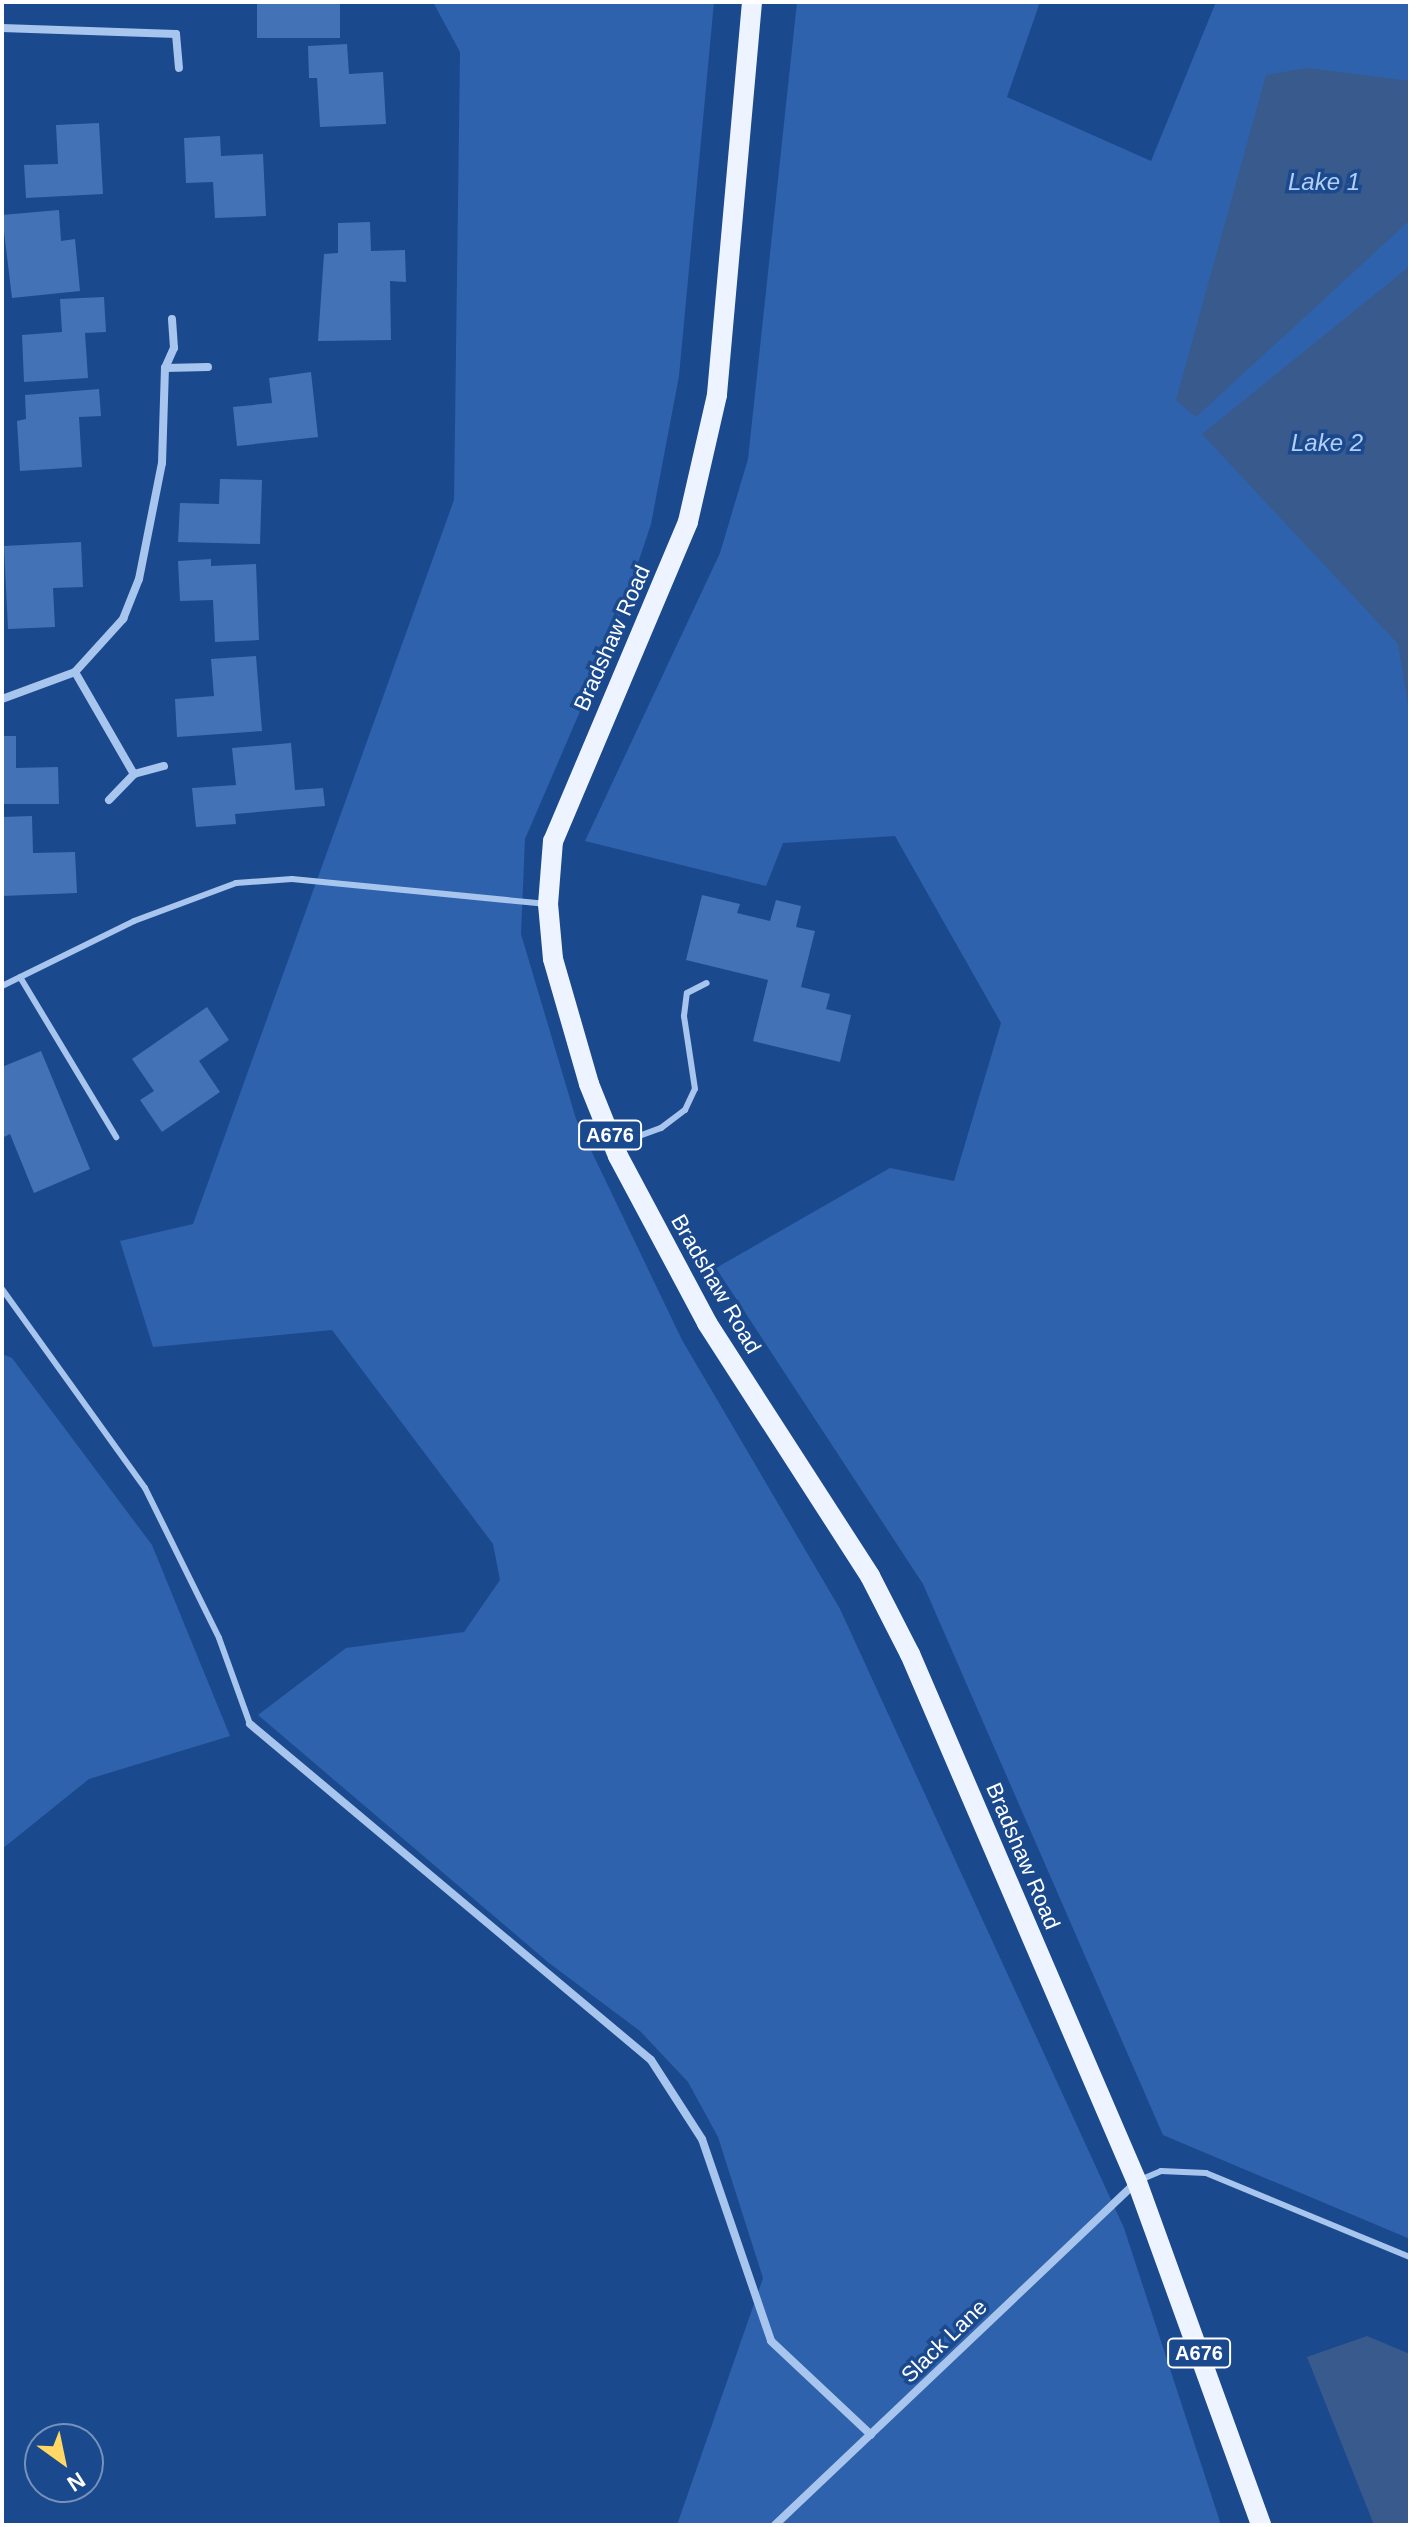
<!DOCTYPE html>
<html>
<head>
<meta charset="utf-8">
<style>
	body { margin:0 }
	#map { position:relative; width:1412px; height:2527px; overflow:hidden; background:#1b498e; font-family:Arial,sans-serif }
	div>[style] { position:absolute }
	.green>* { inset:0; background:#2e62ac }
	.water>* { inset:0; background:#395a8d }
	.building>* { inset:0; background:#4472b6; transform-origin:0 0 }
	.lane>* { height:6px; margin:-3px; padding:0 3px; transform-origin:3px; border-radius:3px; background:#a8c5ee }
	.street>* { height:8px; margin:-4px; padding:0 4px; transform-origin:4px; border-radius:4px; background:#a8c5ee }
	.primary>* { height:20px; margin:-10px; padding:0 10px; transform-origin:10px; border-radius:10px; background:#eef4ff }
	span { translate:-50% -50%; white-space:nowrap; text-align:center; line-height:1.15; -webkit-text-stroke:7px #1b498e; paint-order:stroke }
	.shield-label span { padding:2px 6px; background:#1b498e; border:2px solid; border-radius:6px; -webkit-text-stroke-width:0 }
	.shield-label { font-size:20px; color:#fff; font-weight:700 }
	.street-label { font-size:22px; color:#fff }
	.water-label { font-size:24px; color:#b4cff5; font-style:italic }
	.frame { position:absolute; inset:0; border:4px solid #fff; pointer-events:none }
	.north { position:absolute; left:24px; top:2423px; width:80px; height:80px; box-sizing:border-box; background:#1b498e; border:2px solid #7692bb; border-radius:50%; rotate:147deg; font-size:22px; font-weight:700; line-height:32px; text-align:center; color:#fff }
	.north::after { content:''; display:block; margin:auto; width:28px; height:36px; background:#ffd764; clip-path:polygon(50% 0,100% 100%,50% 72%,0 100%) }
</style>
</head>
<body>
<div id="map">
	<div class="green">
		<i style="clip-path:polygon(433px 2px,714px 2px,679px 376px,651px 524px,618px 623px,525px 839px,521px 934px,576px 1119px,682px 1340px,840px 1609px,1124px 2228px,1221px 2525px,677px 2525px,763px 2278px,718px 2137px,688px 2082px,640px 2031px,549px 1963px,258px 1715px,346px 1648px,464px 1632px,500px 1580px,493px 1544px,332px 1330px,153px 1347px,120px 1241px,193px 1224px,454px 500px,460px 52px)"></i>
		<i style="clip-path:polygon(797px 2px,1040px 2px,1007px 97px,1151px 161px,1216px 2px,1410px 2px,1410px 2239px,1163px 2135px,923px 1584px,716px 1268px,890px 1168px,954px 1181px,1001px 1023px,895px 836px,783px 843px,766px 886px,585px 841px,720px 553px,748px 459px)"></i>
		<i style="clip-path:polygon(2px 1354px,12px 1358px,152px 1545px,230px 1736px,89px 1779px,2px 1849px)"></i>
	</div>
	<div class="water">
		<i style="clip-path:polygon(1308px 68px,1410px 81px,1410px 220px,1196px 417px,1176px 400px,1266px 75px)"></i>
		<i style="clip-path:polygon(1410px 266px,1410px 717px,1398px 644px,1202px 434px)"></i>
		<i style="clip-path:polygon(1367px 2336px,1410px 2354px,1410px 2525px,1374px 2525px,1307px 2357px)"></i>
	</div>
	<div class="building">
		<i style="left:257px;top:2px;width:83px;height:36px"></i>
		<i style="clip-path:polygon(347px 44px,349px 74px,383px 72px,386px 124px,320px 127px,317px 78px,309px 78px,308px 46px)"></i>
		<i style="clip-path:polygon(99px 123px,103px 194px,26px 198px,24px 165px,58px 164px,56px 125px)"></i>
		<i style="clip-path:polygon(220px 136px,221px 156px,263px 154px,266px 216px,215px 218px,213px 182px,186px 183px,184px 138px)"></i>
		<i style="clip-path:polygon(59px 210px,61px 241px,75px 239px,80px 291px,12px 298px,2px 215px)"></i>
		<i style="clip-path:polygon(370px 222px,371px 251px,405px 250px,406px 282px,390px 281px,391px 340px,318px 341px,324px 254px,338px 253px,338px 223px)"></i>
		<i style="clip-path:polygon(104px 297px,106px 332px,85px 333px,88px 378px,24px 382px,22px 335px,62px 332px,60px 299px)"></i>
		<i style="clip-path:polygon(311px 372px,318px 437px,237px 446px,233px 407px,272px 403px,269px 378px)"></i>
		<i style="clip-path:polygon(99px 389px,101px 416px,79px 417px,82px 467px,20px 471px,17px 421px,26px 419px,25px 395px)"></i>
		<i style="clip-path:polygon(220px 479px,262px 480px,260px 544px,178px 542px,180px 503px,219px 504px)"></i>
		<i style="clip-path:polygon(81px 542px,83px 587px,53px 588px,55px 627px,8px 629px,4px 546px)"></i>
		<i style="clip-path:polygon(211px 559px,211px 566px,256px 564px,259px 640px,215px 642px,213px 600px,180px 601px,178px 561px)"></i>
		<i style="clip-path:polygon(256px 656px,262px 731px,177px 737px,175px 699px,214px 696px,211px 659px)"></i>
		<i style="clip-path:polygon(2px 736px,16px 736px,16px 768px,58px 767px,59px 804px,2px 804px)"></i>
		<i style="clip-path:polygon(291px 743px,295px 790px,323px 788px,325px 806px,235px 814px,236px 824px,196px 827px,192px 788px,236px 785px,232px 748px)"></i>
		<i style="clip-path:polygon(32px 816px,33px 853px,75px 852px,77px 893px,2px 896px,2px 817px)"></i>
		<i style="clip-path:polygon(702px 895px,740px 904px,737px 913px,770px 921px,776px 900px,801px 906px,796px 927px,815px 931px,801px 987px,830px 994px,826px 1009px,851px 1015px,840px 1062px,753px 1041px,768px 980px,686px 960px)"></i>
		<i style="clip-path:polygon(207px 1007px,229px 1040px,199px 1061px,220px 1092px,162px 1132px,140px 1100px,154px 1091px,132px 1059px)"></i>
		<i style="clip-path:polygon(41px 1051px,90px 1169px,34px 1193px,10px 1134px,2px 1138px,2px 1067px)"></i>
	</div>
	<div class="lane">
		<i style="left:20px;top:977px;width:187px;rotate:59deg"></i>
		<i style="left:2px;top:986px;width:147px;rotate:-26.2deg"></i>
		<i style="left:134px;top:921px;width:109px;rotate:-20.4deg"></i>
		<i style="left:236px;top:883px;width:56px;rotate:-4.1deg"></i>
		<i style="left:292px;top:879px;width:254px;rotate:5.6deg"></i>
		<i style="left:617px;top:1144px;width:47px;rotate:-20deg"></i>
		<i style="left:661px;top:1128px;width:30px;rotate:-37deg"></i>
		<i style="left:685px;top:1110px;width:23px;rotate:-65deg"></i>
		<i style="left:695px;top:1089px;width:74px;rotate:-98.6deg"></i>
		<i style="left:684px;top:1016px;width:23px;rotate:-83deg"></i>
		<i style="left:687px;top:993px;width:22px;rotate:-27deg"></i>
		<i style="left:2px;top:1289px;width:245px;rotate:54.3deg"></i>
		<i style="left:145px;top:1488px;width:167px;rotate:63.7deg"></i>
		<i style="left:219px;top:1638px;width:91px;rotate:70.2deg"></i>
		<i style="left:1140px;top:2180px;width:23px;rotate:-23deg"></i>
		<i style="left:1161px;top:2171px;width:45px;rotate:2.5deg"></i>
		<i style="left:1206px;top:2173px;width:221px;rotate:22.4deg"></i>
	</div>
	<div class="street">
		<i style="left:2px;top:28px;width:174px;rotate:2deg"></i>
		<i style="left:176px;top:34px;width:34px;rotate:85deg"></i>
		<i style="left:165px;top:368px;width:43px;rotate:-1.3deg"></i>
		<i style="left:75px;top:672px;width:118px;rotate:60deg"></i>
		<i style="left:2px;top:699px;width:78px;rotate:-20.3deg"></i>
		<i style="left:75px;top:672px;width:72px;rotate:-47.8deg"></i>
		<i style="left:123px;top:619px;width:43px;rotate:-68.2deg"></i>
		<i style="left:139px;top:579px;width:118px;rotate:-78.8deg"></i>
		<i style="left:162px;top:463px;width:95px;rotate:-88.2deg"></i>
		<i style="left:165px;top:368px;width:22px;rotate:-66deg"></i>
		<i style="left:174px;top:348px;width:29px;rotate:-94deg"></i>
		<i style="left:109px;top:800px;width:36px;rotate:-46deg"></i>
		<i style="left:134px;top:774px;width:31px;rotate:-15deg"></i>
		<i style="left:250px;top:1724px;width:523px;rotate:39.96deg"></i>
		<i style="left:651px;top:2060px;width:94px;rotate:57.2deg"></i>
		<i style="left:702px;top:2139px;width:213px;rotate:71.1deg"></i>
		<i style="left:771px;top:2341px;width:137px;rotate:43.2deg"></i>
		<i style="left:775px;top:2525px;width:498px;rotate:-43.5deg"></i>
	</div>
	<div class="primary">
		<i style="left:752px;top:2px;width:395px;rotate:95.1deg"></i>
		<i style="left:717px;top:395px;width:130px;rotate:102.9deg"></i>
		<i style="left:688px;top:522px;width:346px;rotate:112.9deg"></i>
		<i style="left:553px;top:841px;width:63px;rotate:94.5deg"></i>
		<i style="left:548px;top:904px;width:55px;rotate:84.8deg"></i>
		<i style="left:553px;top:959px;width:130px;rotate:73.9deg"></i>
		<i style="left:589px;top:1084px;width:78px;rotate:68.1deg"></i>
		<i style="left:618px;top:1156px;width:189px;rotate:61.9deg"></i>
		<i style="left:707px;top:1323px;width:301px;rotate:57.2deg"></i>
		<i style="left:870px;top:1576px;width:88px;rotate:62.9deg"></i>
		<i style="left:910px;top:1654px;width:575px;rotate:66.74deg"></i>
		<i style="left:1137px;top:2182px;width:365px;rotate:70.1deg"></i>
	</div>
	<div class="shield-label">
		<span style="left:610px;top:1135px">A676</span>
		<span style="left:1199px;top:2353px">A676</span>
	</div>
	<div class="street-label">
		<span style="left:612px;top:638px;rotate:-66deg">Bradshaw Road</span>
		<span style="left:716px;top:1284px;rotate:60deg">Bradshaw Road</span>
		<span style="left:1023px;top:1856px;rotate:67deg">Bradshaw Road</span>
		<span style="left:944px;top:2341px;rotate:-44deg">Slack Lane</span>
	</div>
	<div class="water-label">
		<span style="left:1324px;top:182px">Lake 1</span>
		<span style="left:1327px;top:443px">Lake 2</span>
	</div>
	<div class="frame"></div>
	<div class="north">N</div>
</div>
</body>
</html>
